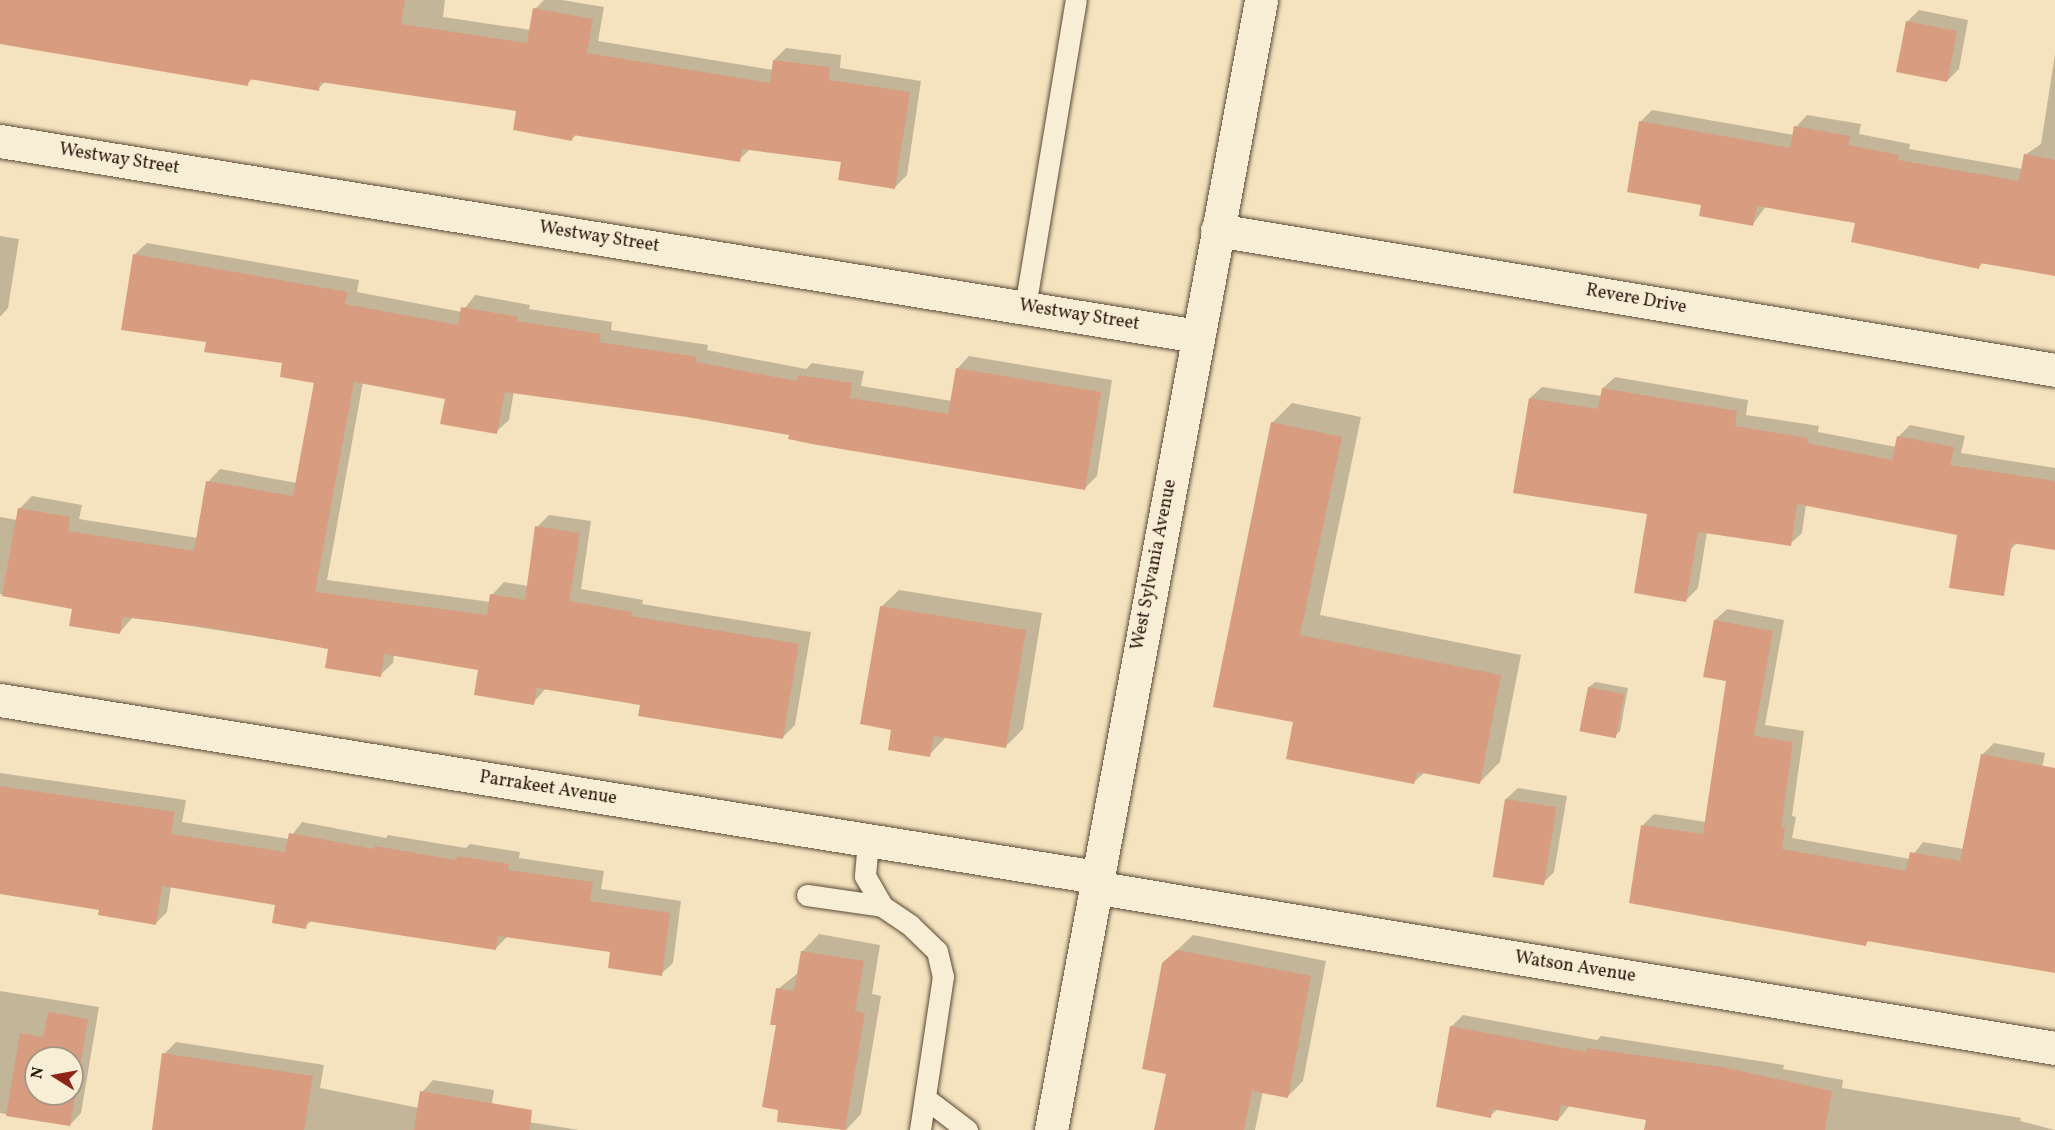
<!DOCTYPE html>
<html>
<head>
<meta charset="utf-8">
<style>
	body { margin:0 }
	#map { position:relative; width:2055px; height:1130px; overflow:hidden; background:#f4e3be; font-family:Vollkorn,serif }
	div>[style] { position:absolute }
	.shadow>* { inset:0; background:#0003 }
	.building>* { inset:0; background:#d89d81; transform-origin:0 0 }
	.roads { filter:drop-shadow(0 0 2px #5d4a38) drop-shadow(0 0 2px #5d4a38) }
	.lane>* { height:21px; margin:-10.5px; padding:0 10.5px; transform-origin:10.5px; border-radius:10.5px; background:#f8edd5 }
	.street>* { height:33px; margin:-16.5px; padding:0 16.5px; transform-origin:16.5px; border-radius:16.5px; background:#f8edd5 }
	.secondary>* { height:33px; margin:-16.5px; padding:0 16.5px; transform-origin:16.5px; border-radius:16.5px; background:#f8edd5 }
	span { translate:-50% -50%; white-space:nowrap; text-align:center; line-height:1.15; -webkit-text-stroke:5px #f8edd5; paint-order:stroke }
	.street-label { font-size:18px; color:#2b170c }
	.north { position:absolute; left:24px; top:1046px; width:60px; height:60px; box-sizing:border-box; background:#f8edd5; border:2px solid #a69785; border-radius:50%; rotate:281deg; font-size:16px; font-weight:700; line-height:24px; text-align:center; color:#2b170c }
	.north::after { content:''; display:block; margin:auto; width:21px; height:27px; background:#8f2418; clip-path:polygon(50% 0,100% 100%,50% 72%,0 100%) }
</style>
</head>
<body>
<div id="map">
	<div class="shadow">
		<i style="clip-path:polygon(0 0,445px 0,443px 17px,531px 30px,535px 9px,544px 0,562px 0,604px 7px,598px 41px,773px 70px,774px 60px,786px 48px,841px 55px,840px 68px,921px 81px,907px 175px,895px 187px,843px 160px,750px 149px,739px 160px,577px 134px,572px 139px,518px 110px,326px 81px,318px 89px,253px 78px,247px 84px,0 41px)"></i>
		<i style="clip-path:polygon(1919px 10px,1968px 20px,1959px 69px,1947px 81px,1907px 22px)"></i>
		<i style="clip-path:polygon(2055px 54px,2055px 275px,1984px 262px,1979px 267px,1925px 258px,1926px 254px,1857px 222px,1766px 206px,1753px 224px,1703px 204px,1640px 122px,1652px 110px,1794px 135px,1796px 127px,1807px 115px,1861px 124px,1859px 134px,1910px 144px,1909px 149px,2023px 169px,2025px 155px,2041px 144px)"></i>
		<i style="clip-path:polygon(0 236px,19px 239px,8px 308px,0 317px)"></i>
		<i style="clip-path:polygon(147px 243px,359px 280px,357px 292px,462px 312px,475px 295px,530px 305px,529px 309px,612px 322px,611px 330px,708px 345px,707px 350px,806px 369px,812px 363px,864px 371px,861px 386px,952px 401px,957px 369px,969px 356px,1112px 380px,1097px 476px,1085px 488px,687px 415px,514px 391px,509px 420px,496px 432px,446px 397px,363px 382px,327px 580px,491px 602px,492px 595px,504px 582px,529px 586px,537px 527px,549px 515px,591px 521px,581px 589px,643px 600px,642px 604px,811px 632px,795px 725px,782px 738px,642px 703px,546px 688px,533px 703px,480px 669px,394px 654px,393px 663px,380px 675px,330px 648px,133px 617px,120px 632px,74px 607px,0 594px,0 517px,17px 520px,19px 509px,32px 496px,82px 505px,79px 519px,198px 538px,208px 482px,220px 469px,297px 483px,316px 382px,284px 362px,208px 340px,134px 255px)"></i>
		<i style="clip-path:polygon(1615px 377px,1748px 400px,1746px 415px,1819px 426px,1818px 432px,1896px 447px,1898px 437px,1910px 425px,1965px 436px,1961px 453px,2055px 468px,2055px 548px,2018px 542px,2010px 550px,1958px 534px,1806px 504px,1802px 533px,1790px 544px,1707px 532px,1698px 588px,1686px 600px,1649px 513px,1530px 398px,1542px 387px,1602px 396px,1603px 388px)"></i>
		<i style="clip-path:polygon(1292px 403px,1361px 417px,1320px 615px,1521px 655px,1500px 762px,1480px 782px,1425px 772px,1414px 782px,1295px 721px,1272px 423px)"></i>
		<i style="clip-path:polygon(899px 590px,1042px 613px,1023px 729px,1006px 746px,947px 736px,929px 755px,892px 728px,881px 607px)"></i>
		<i style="clip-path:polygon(1727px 609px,1784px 620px,1765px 725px,1804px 731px,1792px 816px,1796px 817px,1792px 838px,1910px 859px,1923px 842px,1964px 849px,1982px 755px,1994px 743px,2045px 753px,2028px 839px,2055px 844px,2055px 971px,1870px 940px,1865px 944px,1643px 825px,1654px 814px,1706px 822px,1727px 680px,1715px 620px)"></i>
		<i style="clip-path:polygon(1595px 682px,1628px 688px,1620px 731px,1614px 737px,1589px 687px)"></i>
		<i style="clip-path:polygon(0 773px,186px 800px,182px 822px,289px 839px,302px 822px,386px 838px,388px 835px,466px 848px,470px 844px,520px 852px,519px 858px,604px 871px,601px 889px,681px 901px,673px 963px,661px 974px,612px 951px,508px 936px,496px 948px,312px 920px,305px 927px,277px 904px,171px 886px,167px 912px,155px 924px,101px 909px,0 892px)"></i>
		<i style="clip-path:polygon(1518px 788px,1567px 796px,1554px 872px,1542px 884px,1506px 799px)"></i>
		<i style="clip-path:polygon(819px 934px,880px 945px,872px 994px,881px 996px,861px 1114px,846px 1130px,778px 1121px,778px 989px,798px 973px,802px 952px)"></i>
		<i style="clip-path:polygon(1193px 935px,1326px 961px,1303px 1081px,1288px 1096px,1263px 1091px,1255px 1130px,1156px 1130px,1168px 1073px,1164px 963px)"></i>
		<i style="clip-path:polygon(evenodd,0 991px,99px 1007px,81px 1113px,70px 1125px,0 1113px,0 991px,36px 1058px,72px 1058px,72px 1094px,36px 1094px,36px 1058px)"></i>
		<i style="clip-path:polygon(1463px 1015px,1597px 1040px,1601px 1036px,1784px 1065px,1783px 1069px,1843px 1080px,1842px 1088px,2021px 1118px,2020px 1121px,2055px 1130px,1646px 1130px,1648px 1119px,1570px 1105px,1558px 1120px,1498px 1109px,1490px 1116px,1451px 1027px)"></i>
		<i style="clip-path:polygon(176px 1042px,324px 1065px,320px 1088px,419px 1108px,422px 1092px,433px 1080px,494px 1090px,490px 1116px,579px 1130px,153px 1130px,164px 1054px)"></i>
	</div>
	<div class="building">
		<i style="clip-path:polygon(0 0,405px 0,401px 24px,527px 43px,533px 8px,593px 19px,587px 53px,770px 83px,773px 60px,830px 67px,829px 80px,910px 92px,895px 189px,838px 180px,841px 162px,742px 149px,740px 162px,573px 135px,572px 141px,513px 130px,516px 111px,320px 82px,319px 91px,249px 79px,248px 86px,0 44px)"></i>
		<i style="left:1906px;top:21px;width:52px;height:52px;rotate:11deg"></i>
		<i style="clip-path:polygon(1639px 121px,1790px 148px,1794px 126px,1850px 136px,1848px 145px,1899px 155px,1898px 160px,2019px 181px,2024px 154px,2055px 160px,2055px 276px,1980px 263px,1979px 269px,1851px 242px,1855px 223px,1757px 206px,1753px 226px,1699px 216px,1701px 205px,1627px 192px)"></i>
		<i style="clip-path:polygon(133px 254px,348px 292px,345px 304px,458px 325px,461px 307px,518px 317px,517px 321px,601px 334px,599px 342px,697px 357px,696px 362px,797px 381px,798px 375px,852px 383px,850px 398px,948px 414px,956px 368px,1101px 392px,1085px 490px,812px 444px,788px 439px,789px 435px,687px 417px,505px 392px,497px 434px,440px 424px,445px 399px,354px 382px,315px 592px,487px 615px,490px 594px,525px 600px,535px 526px,580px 533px,569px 601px,632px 612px,631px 616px,799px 644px,783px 739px,638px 716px,640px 705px,537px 688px,534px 705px,474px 695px,478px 670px,384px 654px,381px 677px,325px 668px,328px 649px,212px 628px,123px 617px,120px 634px,69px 626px,72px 609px,2px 596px,18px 508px,70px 517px,68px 531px,194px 551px,206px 481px,293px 496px,314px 383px,280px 377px,282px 363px,204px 352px,206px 342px,121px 330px)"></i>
		<i style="clip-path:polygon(1602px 388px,1737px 411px,1735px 426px,1808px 438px,1807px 443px,1892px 460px,1897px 436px,1954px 447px,1950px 465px,2055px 481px,2055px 550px,2012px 543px,2004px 596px,1949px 588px,1957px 535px,1797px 504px,1791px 546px,1698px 532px,1686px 602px,1634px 593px,1647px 514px,1513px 493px,1529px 398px,1598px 409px)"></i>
		<i style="clip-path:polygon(1271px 422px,1342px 437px,1300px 635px,1501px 675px,1480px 784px,1417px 772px,1414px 784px,1286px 759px,1293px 722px,1213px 707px)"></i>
		<i style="clip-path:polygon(880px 606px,1026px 630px,1006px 748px,934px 736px,930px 757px,888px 750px,891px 730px,860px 724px)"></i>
		<i style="clip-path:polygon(1714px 620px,1773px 631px,1754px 736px,1793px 742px,1781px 827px,1785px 828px,1782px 849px,1906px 871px,1910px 852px,1960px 861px,1981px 754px,2055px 768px,2055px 973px,1867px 941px,1866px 946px,1629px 903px,1641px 825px,1703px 834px,1726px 681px,1703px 677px)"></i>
		<i style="left:1588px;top:687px;width:37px;height:45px;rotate:11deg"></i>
		<i style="clip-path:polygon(0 786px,175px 812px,171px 834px,285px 852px,289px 833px,374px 849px,375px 846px,456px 860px,457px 856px,509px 864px,508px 870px,593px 882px,590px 901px,670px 913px,662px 976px,608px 968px,610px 952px,498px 936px,496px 950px,307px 921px,306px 929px,272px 923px,275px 905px,162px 886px,156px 925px,98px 915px,99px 910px,0 894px)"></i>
		<i style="left:1505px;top:799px;width:52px;height:79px;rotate:9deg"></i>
		<i style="clip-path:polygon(1177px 950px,1311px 976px,1288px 1098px,1252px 1091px,1244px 1130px,1154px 1130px,1166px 1074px,1142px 1069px,1162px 963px)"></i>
		<i style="clip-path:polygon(801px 951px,864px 961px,855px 1011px,865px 1013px,845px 1130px,777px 1122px,778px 1110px,762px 1107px,776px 1025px,770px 1025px,776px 988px,794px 991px)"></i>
		<i style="clip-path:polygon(evenodd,48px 1012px,88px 1019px,70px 1126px,6px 1116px,20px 1033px,43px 1037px,48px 1012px,36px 1058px,72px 1058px,72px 1094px,36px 1094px,36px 1058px)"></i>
		<i style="clip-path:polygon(1450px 1026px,1586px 1052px,1587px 1048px,1722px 1067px,1832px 1091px,1825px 1130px,1644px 1130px,1646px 1120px,1561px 1105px,1558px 1121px,1492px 1109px,1491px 1118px,1436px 1107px)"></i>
		<i style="clip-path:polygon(162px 1053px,313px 1076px,304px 1130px,152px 1130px)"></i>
		<i style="clip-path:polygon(420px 1091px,532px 1110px,530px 1130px,414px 1130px)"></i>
	</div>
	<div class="roads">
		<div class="lane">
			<i style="left:1025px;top:307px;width:311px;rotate:-80.6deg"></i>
			<i style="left:868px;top:841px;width:35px;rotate:95deg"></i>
			<i style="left:865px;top:876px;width:34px;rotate:60deg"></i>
			<i style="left:807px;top:895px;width:76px;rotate:8.3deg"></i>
			<i style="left:882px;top:906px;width:34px;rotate:34deg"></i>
			<i style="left:910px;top:925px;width:37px;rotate:44deg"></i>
			<i style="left:937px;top:951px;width:26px;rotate:77deg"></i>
			<i style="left:943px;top:976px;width:156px;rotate:98.5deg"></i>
			<i style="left:925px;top:1098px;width:53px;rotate:37.3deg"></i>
		</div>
		<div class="street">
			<i style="left:0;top:141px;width:1214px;rotate:9.25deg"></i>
			<i style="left:1217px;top:230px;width:850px;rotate:9.48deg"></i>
			<i style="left:0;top:700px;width:1110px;rotate:9.17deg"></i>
			<i style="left:1094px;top:887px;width:974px;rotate:9.51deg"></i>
		</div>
		<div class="secondary">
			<i style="left:1051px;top:1130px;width:1149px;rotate:-79.47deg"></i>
		</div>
	</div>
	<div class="street-label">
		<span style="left:119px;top:160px;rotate:9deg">Westway Street</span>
		<span style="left:599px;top:238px;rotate:9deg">Westway Street</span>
		<span style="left:1636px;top:300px;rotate:10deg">Revere Drive</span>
		<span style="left:1079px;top:316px;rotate:9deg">Westway Street</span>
		<span style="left:1155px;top:565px;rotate:-79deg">West Sylvania Avenue</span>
		<span style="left:548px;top:789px;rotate:9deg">Parrakeet Avenue</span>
		<span style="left:1575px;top:968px;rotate:9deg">Watson Avenue</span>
	</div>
	<div class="north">N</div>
</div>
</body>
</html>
